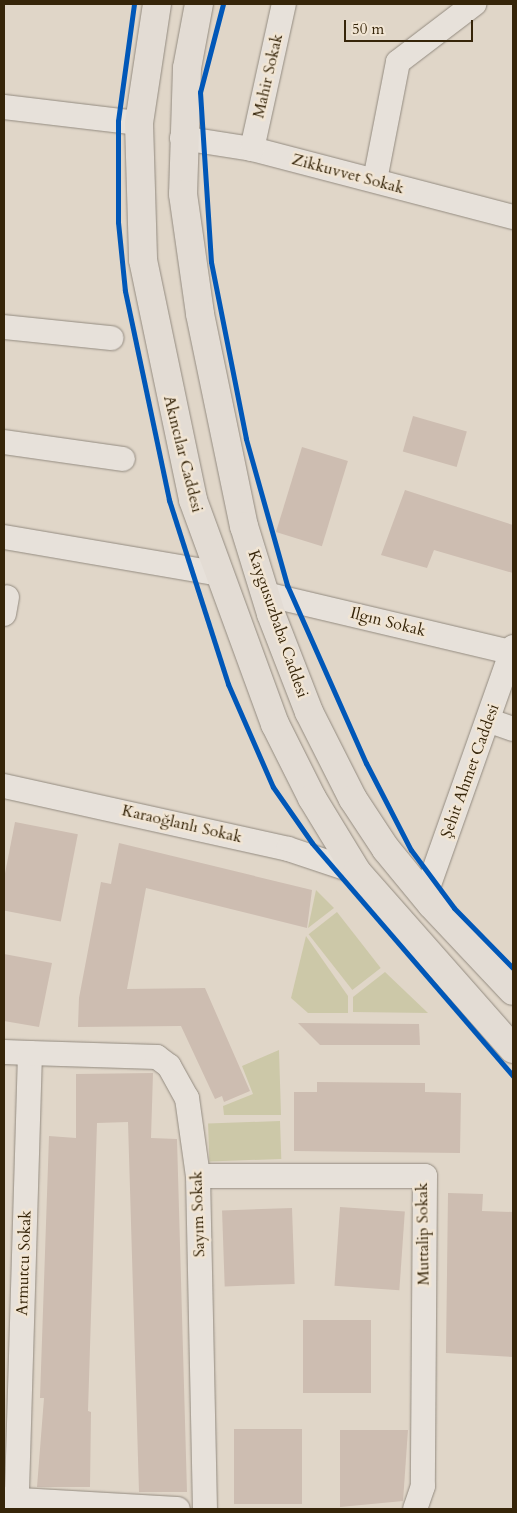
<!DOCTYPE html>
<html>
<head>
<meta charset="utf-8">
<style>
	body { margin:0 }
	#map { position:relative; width:517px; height:1513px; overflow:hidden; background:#e0d6c8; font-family:Cardo,serif }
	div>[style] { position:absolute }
	.green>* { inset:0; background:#ccc8a8; transform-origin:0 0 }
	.building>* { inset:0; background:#cdbdb1; transform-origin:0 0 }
	.roads { filter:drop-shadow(0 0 1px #938b80) drop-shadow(0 0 1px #938b80) }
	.minor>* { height:24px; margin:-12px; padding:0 12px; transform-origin:12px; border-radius:12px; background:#e7e1da }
	.major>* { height:28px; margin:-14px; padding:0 14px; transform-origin:14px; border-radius:14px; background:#e3dcd4 }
	.cycleway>* { height:5px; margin:-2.5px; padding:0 2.5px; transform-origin:2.5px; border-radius:2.5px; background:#0057b8 }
	span { translate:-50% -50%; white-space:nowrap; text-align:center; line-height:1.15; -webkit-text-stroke:5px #f1e5d4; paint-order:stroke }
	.street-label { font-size:16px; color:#362509 }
	.frame { position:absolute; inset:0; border:5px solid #362509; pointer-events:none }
	.scale { position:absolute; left:344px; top:20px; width:129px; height:22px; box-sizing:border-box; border:2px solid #362509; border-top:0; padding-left:6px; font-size:15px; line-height:18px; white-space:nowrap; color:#362509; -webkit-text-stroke:4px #f1e5d4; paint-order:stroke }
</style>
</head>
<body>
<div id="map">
	<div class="green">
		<i style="clip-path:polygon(316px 890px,334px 908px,308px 928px)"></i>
		<i style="left:337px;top:912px;width:71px;height:36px;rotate:52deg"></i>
		<i style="clip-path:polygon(306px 936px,348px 996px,348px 1013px,308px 1013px,291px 998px)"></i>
		<i style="clip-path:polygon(385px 972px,428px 1013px,353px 1012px,353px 997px)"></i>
		<i style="clip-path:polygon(279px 1050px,281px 1115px,224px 1115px,223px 1106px,253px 1094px,242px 1066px)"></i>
		<i style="left:280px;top:1121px;width:38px;height:72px;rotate:88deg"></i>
	</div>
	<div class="building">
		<i style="left:413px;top:416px;width:56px;height:37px;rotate:16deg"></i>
		<i style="left:302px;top:447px;width:48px;height:89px;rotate:17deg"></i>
		<i style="clip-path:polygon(405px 490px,513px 525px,513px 573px,434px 550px,427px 568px,381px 555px)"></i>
		<i style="left:15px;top:822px;width:64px;height:89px;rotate:11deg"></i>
		<i style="clip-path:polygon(119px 843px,312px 890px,307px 928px,146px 888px,127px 989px,205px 988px,250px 1091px,224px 1102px,222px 1096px,215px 1099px,181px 1026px,78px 1027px,79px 998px,101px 882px,111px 884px)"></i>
		<i style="clip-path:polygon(4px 954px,52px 963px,39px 1027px,4px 1021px)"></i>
		<i style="clip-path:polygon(298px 1023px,419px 1024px,420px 1045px,320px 1045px)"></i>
		<i style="clip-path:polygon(153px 1073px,151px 1138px,177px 1139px,187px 1492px,139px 1492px,128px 1122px,97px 1123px,88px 1411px,91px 1412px,90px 1487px,37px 1487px,44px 1398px,40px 1398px,49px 1136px,76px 1138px,76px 1074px)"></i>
		<i style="clip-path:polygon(317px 1082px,425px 1083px,425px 1092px,461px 1093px,460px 1153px,294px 1151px,294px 1092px,317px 1092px)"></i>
		<i style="clip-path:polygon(448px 1193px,483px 1194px,482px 1211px,513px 1212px,513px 1357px,446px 1353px)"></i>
		<i style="left:340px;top:1207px;width:65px;height:79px;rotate:4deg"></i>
		<i style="left:292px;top:1208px;width:76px;height:70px;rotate:88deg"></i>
		<i style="left:303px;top:1320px;width:68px;height:73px"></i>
		<i style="left:234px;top:1429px;width:68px;height:75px"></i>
		<i style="clip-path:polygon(340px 1430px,408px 1430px,403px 1501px,340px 1507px)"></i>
	</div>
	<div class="roads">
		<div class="minor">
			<i style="left:4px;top:107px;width:136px;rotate:6.8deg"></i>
			<i style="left:182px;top:138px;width:71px;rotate:8.9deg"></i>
			<i style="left:252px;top:149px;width:270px;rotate:14.6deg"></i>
			<i style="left:252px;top:149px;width:148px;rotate:-77.6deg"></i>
			<i style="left:375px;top:180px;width:120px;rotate:-79deg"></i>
			<i style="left:398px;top:62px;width:96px;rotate:-37.3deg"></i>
			<i style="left:4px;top:327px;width:108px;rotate:5.9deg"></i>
			<i style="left:4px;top:442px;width:120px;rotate:8.1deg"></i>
			<i style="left:4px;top:537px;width:219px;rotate:9.7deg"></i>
			<i style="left:265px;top:594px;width:253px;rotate:13.3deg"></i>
			<i style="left:4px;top:614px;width:17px;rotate:-80deg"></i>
			<i style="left:490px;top:721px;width:24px;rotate:19deg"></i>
			<i style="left:4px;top:786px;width:291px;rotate:12.5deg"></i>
			<i style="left:288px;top:849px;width:73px;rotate:18.4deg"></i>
			<i style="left:425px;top:896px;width:264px;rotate:-70.5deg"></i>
			<i style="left:4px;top:1052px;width:26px;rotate:2deg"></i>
			<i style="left:30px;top:1053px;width:447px;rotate:91.7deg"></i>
			<i style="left:30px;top:1053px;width:127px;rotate:1.8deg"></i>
			<i style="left:157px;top:1057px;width:15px;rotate:37deg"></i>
			<i style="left:169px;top:1066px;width:37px;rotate:61deg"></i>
			<i style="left:187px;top:1098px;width:79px;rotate:82deg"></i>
			<i style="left:198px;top:1176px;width:333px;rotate:88.8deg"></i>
			<i style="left:198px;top:1176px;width:227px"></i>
			<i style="left:425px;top:1176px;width:310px;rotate:90.4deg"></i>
			<i style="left:423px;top:1486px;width:24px;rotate:109deg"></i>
			<i style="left:4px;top:1499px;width:174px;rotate:3.3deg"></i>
		</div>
		<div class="major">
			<i style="left:157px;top:4px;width:120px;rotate:98.6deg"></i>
			<i style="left:139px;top:123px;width:137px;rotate:88.3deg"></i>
			<i style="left:143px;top:260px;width:245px;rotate:78.2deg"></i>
			<i style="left:193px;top:500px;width:239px;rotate:69.9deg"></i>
			<i style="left:275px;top:724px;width:83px;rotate:63.4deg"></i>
			<i style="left:312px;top:798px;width:87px;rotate:58.7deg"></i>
			<i style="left:357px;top:872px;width:236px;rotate:48.6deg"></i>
			<i style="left:199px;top:4px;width:65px;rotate:100.6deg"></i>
			<i style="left:187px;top:68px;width:126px;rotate:91.8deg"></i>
			<i style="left:183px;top:194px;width:121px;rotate:81.9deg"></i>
			<i style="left:200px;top:314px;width:217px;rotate:78.3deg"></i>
			<i style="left:244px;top:526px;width:92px;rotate:72.9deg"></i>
			<i style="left:271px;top:614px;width:105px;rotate:68.8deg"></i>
			<i style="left:309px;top:712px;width:97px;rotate:63.2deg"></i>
			<i style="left:353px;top:799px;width:60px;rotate:56.6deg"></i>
			<i style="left:386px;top:849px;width:72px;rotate:50.6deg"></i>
			<i style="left:432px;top:905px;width:118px;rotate:46.7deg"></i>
		</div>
	</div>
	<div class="cycleway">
		<i style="left:134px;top:4px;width:118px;rotate:97.8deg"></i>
		<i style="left:118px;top:121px;width:101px;rotate:90deg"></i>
		<i style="left:118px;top:222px;width:69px;rotate:84.2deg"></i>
		<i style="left:125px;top:291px;width:214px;rotate:78.1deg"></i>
		<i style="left:169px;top:500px;width:193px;rotate:72.2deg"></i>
		<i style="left:228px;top:684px;width:112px;rotate:66.4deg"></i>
		<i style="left:273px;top:787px;width:68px;rotate:55.1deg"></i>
		<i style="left:312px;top:843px;width:308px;rotate:49.2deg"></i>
		<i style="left:223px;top:4px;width:91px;rotate:104.6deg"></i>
		<i style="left:200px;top:92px;width:170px;rotate:86.3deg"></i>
		<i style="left:211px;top:262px;width:180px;rotate:78.8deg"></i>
		<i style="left:246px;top:439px;width:152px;rotate:74.3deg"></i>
		<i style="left:287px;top:585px;width:195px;rotate:66.1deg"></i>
		<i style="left:366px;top:763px;width:98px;rotate:62.7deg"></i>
		<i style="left:411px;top:850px;width:72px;rotate:53.4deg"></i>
		<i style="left:454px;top:908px;width:84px;rotate:45.5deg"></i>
	</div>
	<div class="street-label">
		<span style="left:268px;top:76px;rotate:-77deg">Mahir Sokak</span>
		<span style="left:348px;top:174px;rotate:15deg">Zikkuvvet Sokak</span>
		<span style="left:183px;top:454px;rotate:76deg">Akıncılar Caddesi</span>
		<span style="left:388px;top:622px;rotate:14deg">Ilgın Sokak</span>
		<span style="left:278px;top:624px;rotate:71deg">Kaygusuzbaba Caddesi</span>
		<span style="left:470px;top:771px;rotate:-70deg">Şehit Ahmet Caddesi</span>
		<span style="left:182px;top:824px;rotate:13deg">Karaoğlanlı Sokak</span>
		<span style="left:198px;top:1214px;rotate:-92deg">Sayım Sokak</span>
		<span style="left:423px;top:1234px;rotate:-91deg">Muttalip Sokak</span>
		<span style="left:24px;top:1263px;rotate:-88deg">Armutcu Sokak</span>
	</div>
	<div class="frame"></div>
	<div class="scale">50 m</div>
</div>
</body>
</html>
